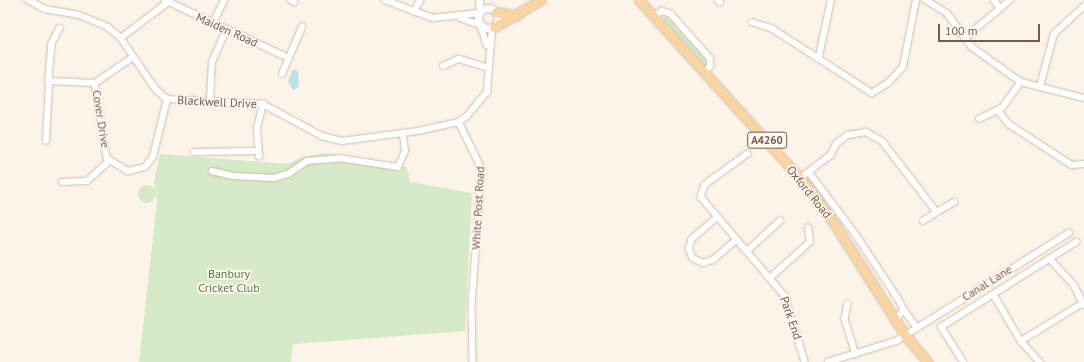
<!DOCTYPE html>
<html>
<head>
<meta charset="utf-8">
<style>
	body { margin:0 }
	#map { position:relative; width:1084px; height:362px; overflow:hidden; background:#fcf4e9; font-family:"PT Sans",sans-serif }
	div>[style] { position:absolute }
	.green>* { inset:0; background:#d7eac7 }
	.round { border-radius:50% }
	.water>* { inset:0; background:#bde2e6 }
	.roads { filter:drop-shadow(0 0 1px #d1beb1) drop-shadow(0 0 1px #d1beb1) }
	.minor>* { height:5.5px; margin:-2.75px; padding:0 2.75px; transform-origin:2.75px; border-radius:2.75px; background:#fff }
	.tertiary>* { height:7px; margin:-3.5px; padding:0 3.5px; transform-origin:3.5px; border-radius:3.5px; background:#fff }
	.tertiary>.ring { margin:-3.5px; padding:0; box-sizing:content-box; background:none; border:7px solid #fff; border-radius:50% }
	.primary>* { height:9px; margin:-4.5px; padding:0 4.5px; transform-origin:4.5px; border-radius:4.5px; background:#f9d5a4 }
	span { translate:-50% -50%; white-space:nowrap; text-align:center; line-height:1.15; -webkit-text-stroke:3.5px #fff8f0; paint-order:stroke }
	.shield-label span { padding:1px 3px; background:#fff8f0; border:1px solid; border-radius:3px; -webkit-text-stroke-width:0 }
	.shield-label { font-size:11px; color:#775a4d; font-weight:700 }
	.street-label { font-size:12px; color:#775a4d }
	.park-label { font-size:12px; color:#577c44 }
	.scale { position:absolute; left:938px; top:24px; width:102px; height:18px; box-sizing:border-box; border:2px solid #775a4d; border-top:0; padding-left:5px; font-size:12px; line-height:14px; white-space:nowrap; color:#775a4d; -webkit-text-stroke:3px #fff8f0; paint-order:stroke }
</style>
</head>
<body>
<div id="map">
	<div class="green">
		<i style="clip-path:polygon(665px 14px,709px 60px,706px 67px,664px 20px)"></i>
		<i style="clip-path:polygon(326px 153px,407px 167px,410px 182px,472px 193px,465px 331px,293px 344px,291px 362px,139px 362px,157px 201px,154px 181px,160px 154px,288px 164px,302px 157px)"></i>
		<i class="round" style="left:138px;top:185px;width:18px;height:18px"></i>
	</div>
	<div class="water">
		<i style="clip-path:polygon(293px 69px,298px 71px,299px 86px,293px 91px,288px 81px)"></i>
	</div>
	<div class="roads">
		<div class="minor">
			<i style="left:28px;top:0;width:19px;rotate:28deg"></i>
			<i style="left:45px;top:9px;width:35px;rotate:10deg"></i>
			<i style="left:79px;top:15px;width:31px;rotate:22deg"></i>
			<i style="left:108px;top:27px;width:17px;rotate:40deg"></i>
			<i style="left:121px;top:38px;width:60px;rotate:55.8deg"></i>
			<i style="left:155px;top:88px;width:16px;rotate:43deg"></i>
			<i style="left:167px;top:99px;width:96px;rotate:3deg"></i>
			<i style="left:263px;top:104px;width:67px;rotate:28.5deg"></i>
			<i style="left:322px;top:136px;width:21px;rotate:14deg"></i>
			<i style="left:342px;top:141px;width:77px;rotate:-7.5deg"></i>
			<i style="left:418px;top:131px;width:42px;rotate:-12.4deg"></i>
			<i style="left:459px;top:122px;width:10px;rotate:-37deg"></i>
			<i style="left:467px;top:116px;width:31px;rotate:-50deg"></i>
			<i style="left:487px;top:92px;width:64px;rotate:-85.5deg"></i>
			<i style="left:165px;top:0;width:137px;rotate:25.1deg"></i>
			<i style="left:291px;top:0;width:4px;rotate:34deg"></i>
			<i style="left:385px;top:0;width:51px;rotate:20.6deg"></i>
			<i style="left:433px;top:18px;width:46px;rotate:-6.2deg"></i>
			<i style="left:718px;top:0;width:3px;rotate:45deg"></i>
			<i style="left:926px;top:0;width:25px;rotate:32deg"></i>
			<i style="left:947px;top:13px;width:42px;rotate:53.7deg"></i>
			<i style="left:972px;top:47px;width:60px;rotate:35.5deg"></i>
			<i style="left:1021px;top:82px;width:65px;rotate:14.3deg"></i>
			<i style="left:994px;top:0;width:10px;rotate:53deg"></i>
			<i style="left:414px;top:12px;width:13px;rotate:-63deg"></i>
			<i style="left:653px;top:17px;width:11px;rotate:-34deg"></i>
			<i style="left:662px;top:11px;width:9px;rotate:18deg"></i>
			<i style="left:671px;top:14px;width:59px;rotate:48.4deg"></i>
			<i style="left:710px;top:58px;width:7px;rotate:82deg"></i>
			<i style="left:711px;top:65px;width:11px;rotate:124deg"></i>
			<i style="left:460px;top:18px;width:21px;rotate:19deg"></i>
			<i style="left:752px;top:22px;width:22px;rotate:18deg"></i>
			<i style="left:773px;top:29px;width:118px;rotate:32.9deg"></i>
			<i style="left:872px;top:93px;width:19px;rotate:-32deg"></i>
			<i style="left:888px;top:83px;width:22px;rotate:-47deg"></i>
			<i style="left:903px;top:67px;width:68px;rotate:-79deg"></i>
			<i style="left:213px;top:23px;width:25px;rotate:-64deg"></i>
			<i style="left:481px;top:26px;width:20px;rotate:72deg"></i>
			<i style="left:60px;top:28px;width:18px;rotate:117deg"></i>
			<i style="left:52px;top:44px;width:37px;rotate:95deg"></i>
			<i style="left:49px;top:81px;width:46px;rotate:2.5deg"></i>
			<i style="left:95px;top:83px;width:46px;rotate:-34.4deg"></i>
			<i style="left:121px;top:38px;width:58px;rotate:-37.3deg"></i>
			<i style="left:965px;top:38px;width:59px;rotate:-40.2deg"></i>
			<i style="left:819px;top:56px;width:57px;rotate:-77.9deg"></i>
			<i style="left:443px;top:66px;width:17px;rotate:-24deg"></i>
			<i style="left:459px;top:59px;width:31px;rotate:17deg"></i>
			<i style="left:282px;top:74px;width:51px;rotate:-66.9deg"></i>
			<i style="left:95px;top:83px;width:76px;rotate:80.9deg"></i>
			<i style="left:107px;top:158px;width:25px;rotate:32deg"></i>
			<i style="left:128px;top:171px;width:17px;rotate:-13deg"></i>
			<i style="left:145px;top:167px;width:13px;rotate:-51deg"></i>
			<i style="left:153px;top:157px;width:60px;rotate:-76.4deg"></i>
			<i style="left:1040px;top:86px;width:54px;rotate:-74.9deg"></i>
			<i style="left:1054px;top:34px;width:41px;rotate:-43deg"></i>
			<i style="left:210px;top:99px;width:37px;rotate:-87deg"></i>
			<i style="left:212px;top:62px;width:36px;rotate:-66deg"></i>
			<i style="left:998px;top:110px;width:18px;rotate:52deg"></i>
			<i style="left:1009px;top:124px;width:75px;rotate:33.1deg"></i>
			<i style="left:1072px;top:165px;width:12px;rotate:-5deg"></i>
			<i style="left:979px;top:119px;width:25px;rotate:-26deg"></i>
			<i style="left:1002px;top:108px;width:32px;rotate:-54deg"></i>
			<i style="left:459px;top:122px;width:52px;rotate:63.9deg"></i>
			<i style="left:482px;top:169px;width:135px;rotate:94.2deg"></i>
			<i style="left:472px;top:304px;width:58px;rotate:89deg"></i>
			<i style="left:46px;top:141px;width:60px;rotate:-87.1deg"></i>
			<i style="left:194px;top:152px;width:64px;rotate:-0.9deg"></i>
			<i style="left:748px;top:154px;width:53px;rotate:144.2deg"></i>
			<i style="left:705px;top:185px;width:13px;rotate:108deg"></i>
			<i style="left:701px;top:197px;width:130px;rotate:49.7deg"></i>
			<i style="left:785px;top:296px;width:69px;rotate:73.1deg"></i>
			<i style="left:259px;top:157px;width:29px;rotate:-94deg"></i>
			<i style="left:257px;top:128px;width:25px;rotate:-76deg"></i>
			<i style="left:212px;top:171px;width:22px;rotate:13deg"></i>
			<i style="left:233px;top:176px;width:41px;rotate:2.8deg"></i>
			<i style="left:274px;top:178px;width:15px;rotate:-16deg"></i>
			<i style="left:288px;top:174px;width:23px;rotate:-34deg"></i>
			<i style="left:307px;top:161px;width:32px;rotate:-5deg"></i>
			<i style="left:339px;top:158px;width:60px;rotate:8.7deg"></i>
			<i style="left:398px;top:167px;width:17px;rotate:-66deg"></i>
			<i style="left:405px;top:151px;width:17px;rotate:-97deg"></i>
			<i style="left:809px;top:172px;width:80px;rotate:53.1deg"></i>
			<i style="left:857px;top:236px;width:77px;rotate:56.7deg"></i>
			<i style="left:899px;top:300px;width:11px;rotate:63deg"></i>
			<i style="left:904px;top:310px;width:14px;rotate:126deg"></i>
			<i style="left:799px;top:179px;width:39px;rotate:-37deg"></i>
			<i style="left:830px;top:156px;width:13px;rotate:-63deg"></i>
			<i style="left:836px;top:144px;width:15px;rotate:-37deg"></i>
			<i style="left:848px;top:135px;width:18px;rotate:-9deg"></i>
			<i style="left:866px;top:132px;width:20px;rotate:30deg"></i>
			<i style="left:883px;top:142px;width:88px;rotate:52.4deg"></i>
			<i style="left:937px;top:212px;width:20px;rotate:-30deg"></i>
			<i style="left:62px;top:182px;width:25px;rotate:-2deg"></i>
			<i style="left:87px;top:181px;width:30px;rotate:-42deg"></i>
			<i style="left:718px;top:217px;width:35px;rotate:139deg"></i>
			<i style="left:692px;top:240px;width:9px;rotate:108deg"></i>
			<i style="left:689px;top:249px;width:10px;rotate:66deg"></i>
			<i style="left:693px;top:258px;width:11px;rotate:27deg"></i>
			<i style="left:703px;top:263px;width:10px;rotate:-17deg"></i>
			<i style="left:713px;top:260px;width:30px;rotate:-41deg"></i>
			<i style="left:923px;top:221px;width:17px;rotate:-33deg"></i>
			<i style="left:747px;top:251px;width:45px;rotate:-42.3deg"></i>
			<i style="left:1050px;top:259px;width:35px;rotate:47deg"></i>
			<i style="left:1074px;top:285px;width:22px;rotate:63deg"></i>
			<i style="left:771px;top:277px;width:52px;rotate:-41.9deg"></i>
			<i style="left:810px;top:242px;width:14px;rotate:-98deg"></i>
			<i style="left:994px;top:295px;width:53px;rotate:59.6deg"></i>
			<i style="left:1021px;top:341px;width:28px;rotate:48deg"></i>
			<i style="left:848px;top:304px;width:15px;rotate:101deg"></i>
			<i style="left:845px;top:319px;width:37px;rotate:73deg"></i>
			<i style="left:904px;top:310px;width:21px;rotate:53deg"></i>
			<i style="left:1021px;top:341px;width:73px;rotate:-31.5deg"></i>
			<i style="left:828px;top:362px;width:71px;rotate:-17.2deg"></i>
			<i style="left:896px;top:341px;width:204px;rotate:-32deg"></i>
			<i style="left:963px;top:362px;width:41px;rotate:-122.2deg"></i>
			<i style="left:941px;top:327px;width:160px;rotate:-32.2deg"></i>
		</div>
		<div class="tertiary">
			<i style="left:479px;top:0;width:11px;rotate:85deg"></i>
			<i class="ring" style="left:478px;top:8px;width:13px;height:13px"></i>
		</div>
		<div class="primary">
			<i style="left:639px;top:0;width:249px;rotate:47.9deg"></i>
			<i style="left:806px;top:185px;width:53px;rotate:54.2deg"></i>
			<i style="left:837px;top:228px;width:127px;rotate:57.6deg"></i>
			<i style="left:905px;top:335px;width:35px;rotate:50deg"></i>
			<i style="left:496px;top:12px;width:21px;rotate:11deg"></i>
			<i style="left:494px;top:27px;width:54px;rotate:-29.9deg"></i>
		</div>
	</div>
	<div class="shield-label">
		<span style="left:767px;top:140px">A4260</span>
	</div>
	<div class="street-label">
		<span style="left:227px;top:30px;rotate:24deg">Maiden Road</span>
		<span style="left:217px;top:102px;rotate:3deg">Blackwell Drive</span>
		<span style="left:101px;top:119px;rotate:81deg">Cover Drive</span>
		<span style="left:809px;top:192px;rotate:51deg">Oxford Road</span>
		<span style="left:478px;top:208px;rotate:-87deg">White Post Road</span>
		<span style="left:987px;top:283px;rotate:-32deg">Canal Lane</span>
		<span style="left:791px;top:318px;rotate:71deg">Park End</span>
	</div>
	<div class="park-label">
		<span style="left:229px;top:281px">Banbury<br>Cricket Club</span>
	</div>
	<div class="scale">100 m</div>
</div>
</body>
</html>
